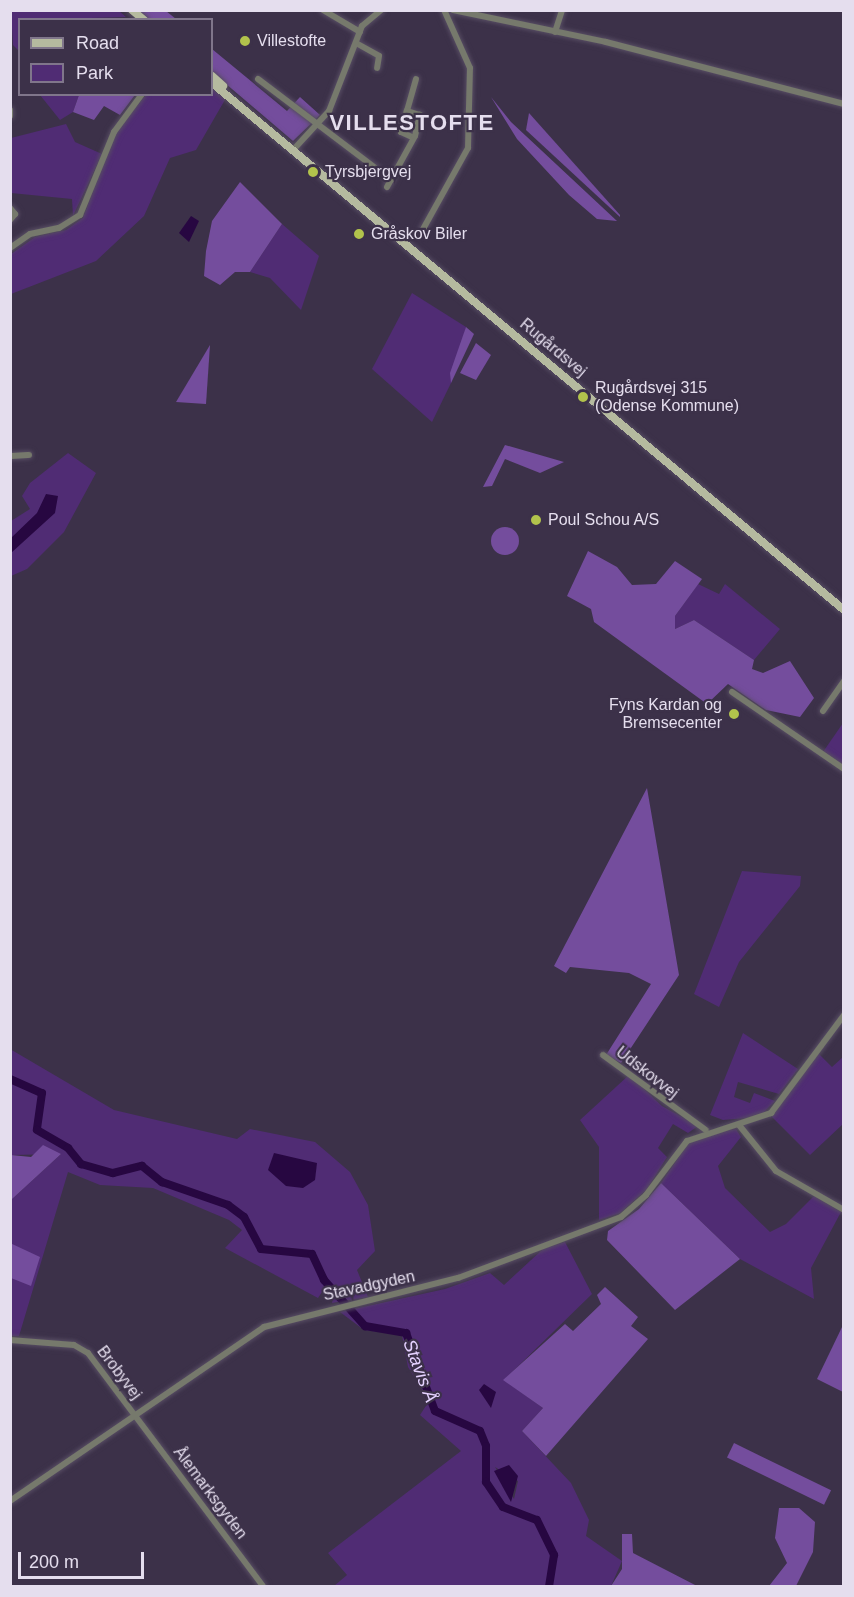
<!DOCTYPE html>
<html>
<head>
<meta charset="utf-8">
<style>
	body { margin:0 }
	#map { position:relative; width:854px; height:1597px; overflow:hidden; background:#3c3149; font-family:Helvetica,sans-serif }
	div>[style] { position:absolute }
	.green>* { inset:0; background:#502c74 }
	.forest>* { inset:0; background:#744d9d; transform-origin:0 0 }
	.round { border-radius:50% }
	.water>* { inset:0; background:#270741 }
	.river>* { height:8px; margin:-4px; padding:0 4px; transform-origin:4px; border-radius:4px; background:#270741 }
	.roads { filter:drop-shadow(0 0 2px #574d63) drop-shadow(0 0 2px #574d63) }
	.minor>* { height:6px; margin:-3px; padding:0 3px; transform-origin:3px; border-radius:3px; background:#76796c }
	.major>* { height:8px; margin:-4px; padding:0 4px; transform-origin:4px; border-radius:4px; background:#b5ba9f }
	.dots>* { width:16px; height:16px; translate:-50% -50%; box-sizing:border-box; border:3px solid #3c3149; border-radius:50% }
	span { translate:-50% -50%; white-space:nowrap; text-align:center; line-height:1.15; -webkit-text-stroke:4.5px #3c3149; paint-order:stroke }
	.poi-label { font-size:16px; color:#e5deee }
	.left { translate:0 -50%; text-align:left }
	.right { translate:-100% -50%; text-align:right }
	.street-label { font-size:16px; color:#e5deee }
	.water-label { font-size:18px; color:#e5d2ff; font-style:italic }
	.district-label { font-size:22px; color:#e5deee; font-weight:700; letter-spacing:1.5px }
	.frame { position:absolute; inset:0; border:12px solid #e5deee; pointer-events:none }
	.legend { position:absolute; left:18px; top:18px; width:195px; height:78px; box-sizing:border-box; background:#3c3149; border:2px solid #80768b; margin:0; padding:8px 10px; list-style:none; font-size:18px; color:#e5deee }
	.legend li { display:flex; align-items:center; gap:12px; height:30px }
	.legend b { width:30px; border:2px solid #80768b }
	.scale { position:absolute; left:18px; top:1552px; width:126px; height:27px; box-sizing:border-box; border:3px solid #e5deee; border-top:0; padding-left:8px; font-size:18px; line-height:21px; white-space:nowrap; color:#e5deee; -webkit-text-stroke:4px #3c3149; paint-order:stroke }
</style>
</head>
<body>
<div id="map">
	<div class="green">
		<i style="clip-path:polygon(11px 11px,119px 11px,126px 17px,20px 20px,19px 51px,13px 45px)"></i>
		<i style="clip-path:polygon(212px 88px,226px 98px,196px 150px,170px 158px,144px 216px,96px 261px,11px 294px,11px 254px,35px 237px,66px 230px,83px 218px,115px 133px,146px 95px,212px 94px)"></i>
		<i style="clip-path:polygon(40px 95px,79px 95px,73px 112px,60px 120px)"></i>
		<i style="clip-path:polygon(66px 124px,75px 142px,102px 154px,73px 216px,72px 199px,11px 193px,11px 138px)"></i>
		<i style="clip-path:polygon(282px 224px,319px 256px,301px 310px,270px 278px,250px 272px)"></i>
		<i style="clip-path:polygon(412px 293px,466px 327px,451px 383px,432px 422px,372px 369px)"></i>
		<i style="clip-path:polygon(68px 453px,96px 473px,64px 532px,27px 569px,11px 576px,11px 521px,30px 509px,22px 496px,30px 483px)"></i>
		<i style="clip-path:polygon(698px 584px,719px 594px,725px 584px,780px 629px,754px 660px,694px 620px,675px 629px,675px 616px)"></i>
		<i style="clip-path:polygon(843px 723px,843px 766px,823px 752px)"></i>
		<i style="clip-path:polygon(742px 871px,801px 876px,800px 886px,739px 962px,719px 1007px,694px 994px)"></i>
		<i style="clip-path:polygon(743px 1033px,798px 1069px,779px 1094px,738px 1082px,734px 1097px,750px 1103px,754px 1093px,775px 1101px,759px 1117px,723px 1120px,710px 1115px)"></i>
		<i style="clip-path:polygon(10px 1049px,114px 1110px,237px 1139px,250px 1129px,315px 1142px,350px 1172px,368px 1205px,375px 1251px,357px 1270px,368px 1297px,332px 1303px,334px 1294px,324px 1289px,318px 1298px,225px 1248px,242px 1230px,229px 1220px,153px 1188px,100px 1185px,68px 1172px,19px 1336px,11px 1336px,11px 1200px,61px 1154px,11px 1155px)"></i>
		<i style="clip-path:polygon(817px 1052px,832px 1067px,843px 1057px,843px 1124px,810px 1155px,772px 1117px)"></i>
		<i style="clip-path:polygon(629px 1075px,662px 1106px,698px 1126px,688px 1133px,673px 1124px,658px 1148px,667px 1157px,647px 1189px,620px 1213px,599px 1220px,599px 1147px,580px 1120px)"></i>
		<i style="clip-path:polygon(736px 1129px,741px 1137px,718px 1166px,725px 1188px,770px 1232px,786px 1224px,814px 1196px,841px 1212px,811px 1268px,814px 1299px,740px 1259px,661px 1183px,688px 1144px,701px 1135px)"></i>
		<i style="clip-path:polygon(evenodd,565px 1242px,592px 1294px,504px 1380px,543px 1408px,522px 1431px,571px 1483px,589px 1520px,586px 1536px,622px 1561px,611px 1586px,334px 1586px,347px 1575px,328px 1553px,461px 1451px,420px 1415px,429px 1401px,408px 1367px,402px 1335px,364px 1330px,340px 1312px,445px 1289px,490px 1273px,504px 1285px,543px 1249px,565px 1242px,495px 1467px,518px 1481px,514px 1499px,495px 1467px)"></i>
	</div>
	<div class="forest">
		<i style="clip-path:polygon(138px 11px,166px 11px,176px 19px,149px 19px)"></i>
		<i style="clip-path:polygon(212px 49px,287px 111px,300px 97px,320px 115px,293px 141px,212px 72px)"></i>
		<i style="clip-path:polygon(79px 95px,79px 94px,135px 95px,120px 115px,104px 106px,94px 120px,73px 112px)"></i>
		<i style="clip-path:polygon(491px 97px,511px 122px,617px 221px,597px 219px,569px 195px,517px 139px)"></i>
		<i style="clip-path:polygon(529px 113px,620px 215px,620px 217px,526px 130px)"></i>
		<i style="clip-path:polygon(240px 182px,282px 224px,250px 272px,235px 272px,220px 285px,204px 276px,206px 251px,212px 221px)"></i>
		<i style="clip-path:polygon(466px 327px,474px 334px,451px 383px,450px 373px)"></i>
		<i style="clip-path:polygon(476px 343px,491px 355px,476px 380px,460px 373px)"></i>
		<i style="clip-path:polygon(210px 345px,206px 404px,176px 402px)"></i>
		<i style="clip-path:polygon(505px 445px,564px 462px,540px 473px,505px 459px,492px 486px,483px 487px)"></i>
		<i class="round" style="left:491px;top:527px;width:28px;height:28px"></i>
		<i style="clip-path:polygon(588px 551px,617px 567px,632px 585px,656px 584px,675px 561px,702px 579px,675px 616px,675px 629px,694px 620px,754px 660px,752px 669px,763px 673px,790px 661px,814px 698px,800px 717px,766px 710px,728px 684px,707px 704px,594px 622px,591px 609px,567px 596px)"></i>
		<i style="clip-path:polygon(647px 788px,679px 975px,621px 1063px,606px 1055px,651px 984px,629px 973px,570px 967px,566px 973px,554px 966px)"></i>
		<i style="clip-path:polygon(43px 1145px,61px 1154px,11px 1200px,11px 1155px,31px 1157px)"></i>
		<i style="clip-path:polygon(661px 1183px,740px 1259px,675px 1310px,607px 1240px,608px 1231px,639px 1209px)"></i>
		<i style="clip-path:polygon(10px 1243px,40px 1257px,31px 1286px,11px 1278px)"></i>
		<i style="clip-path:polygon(605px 1287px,638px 1317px,631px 1326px,648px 1339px,546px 1456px,522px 1431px,543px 1408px,503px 1380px,565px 1324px,573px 1331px,601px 1304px,597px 1295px)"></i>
		<i style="clip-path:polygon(843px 1325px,843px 1392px,817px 1379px)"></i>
		<i style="left:734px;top:1443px;width:108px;height:16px;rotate:26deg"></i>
		<i style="clip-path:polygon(779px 1508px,799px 1508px,815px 1522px,813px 1552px,796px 1586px,769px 1586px,787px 1563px,775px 1538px)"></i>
		<i style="clip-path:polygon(622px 1534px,632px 1534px,633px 1553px,697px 1586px,611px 1586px,622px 1569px)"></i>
	</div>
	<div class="water">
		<i style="clip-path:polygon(191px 216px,199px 221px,189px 242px,179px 233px)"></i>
		<i style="clip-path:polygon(46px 494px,58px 496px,55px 513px,11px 553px,11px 538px,37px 513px)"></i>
		<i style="clip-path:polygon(274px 1153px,317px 1163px,315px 1180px,303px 1188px,286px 1186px,268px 1170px)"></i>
		<i style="clip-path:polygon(484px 1384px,496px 1392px,491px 1408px,479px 1390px)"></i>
		<i style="clip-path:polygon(509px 1465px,518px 1476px,511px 1502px,494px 1471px)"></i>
	</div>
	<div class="river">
		<i style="left:10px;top:1079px;width:35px;rotate:24deg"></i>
		<i style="left:42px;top:1093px;width:37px;rotate:98deg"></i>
		<i style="left:37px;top:1130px;width:36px;rotate:30deg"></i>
		<i style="left:68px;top:1148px;width:21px;rotate:51deg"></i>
		<i style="left:81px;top:1164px;width:33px;rotate:16deg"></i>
		<i style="left:113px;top:1173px;width:30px;rotate:-14deg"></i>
		<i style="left:142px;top:1166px;width:26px;rotate:39deg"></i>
		<i style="left:162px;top:1182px;width:70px;rotate:19.2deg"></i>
		<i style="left:228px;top:1205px;width:20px;rotate:37deg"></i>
		<i style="left:244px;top:1217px;width:36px;rotate:62deg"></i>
		<i style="left:261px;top:1249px;width:51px;rotate:5.6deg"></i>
		<i style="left:312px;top:1254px;width:29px;rotate:65deg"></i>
		<i style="left:324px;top:1280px;width:62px;rotate:48.3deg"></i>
		<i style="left:365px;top:1326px;width:42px;rotate:9.7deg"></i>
		<i style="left:406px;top:1333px;width:83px;rotate:69.6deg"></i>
		<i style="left:435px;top:1411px;width:49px;rotate:24deg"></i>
		<i style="left:480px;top:1431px;width:16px;rotate:68deg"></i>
		<i style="left:486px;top:1446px;width:36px;rotate:90deg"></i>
		<i style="left:486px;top:1482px;width:30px;rotate:56deg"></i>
		<i style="left:503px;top:1507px;width:36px;rotate:21deg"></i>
		<i style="left:537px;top:1520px;width:39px;rotate:64deg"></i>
		<i style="left:554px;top:1555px;width:31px;rotate:99deg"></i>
	</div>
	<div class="roads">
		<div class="minor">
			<i style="left:323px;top:10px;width:43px;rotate:30.7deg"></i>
			<i style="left:453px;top:10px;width:156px;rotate:11.8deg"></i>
			<i style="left:606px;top:42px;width:246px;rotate:14.6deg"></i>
			<i style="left:555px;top:32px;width:23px;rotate:-72deg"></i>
			<i style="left:356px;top:43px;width:26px;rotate:29deg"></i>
			<i style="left:379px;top:56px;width:12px;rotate:99deg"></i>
			<i style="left:258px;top:79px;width:167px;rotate:37.2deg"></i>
			<i style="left:10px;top:110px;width:6px;rotate:90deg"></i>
			<i style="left:412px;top:137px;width:12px;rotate:-156deg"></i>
			<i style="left:401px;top:132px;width:55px;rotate:-74.2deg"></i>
			<i style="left:294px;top:149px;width:52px;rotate:-47.4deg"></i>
			<i style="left:329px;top:111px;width:91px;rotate:-68.8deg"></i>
			<i style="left:362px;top:26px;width:25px;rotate:-40deg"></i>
			<i style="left:387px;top:187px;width:58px;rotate:-61.2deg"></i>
			<i style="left:415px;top:136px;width:22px;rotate:-77deg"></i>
			<i style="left:420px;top:115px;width:14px;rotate:-163deg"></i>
			<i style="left:10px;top:208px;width:8px;rotate:50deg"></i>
			<i style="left:15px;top:214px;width:8px;rotate:130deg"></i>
			<i style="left:422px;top:231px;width:95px;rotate:-61deg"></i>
			<i style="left:468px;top:148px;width:80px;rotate:-88.6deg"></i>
			<i style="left:470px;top:68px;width:64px;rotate:-114.1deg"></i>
			<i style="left:10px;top:248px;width:24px;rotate:-35deg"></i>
			<i style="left:30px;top:234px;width:30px;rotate:-12deg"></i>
			<i style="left:59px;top:228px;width:25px;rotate:-32deg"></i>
			<i style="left:80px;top:215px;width:90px;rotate:-67.7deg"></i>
			<i style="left:114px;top:132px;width:47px;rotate:-53.6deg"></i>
			<i style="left:10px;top:456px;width:19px;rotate:-3deg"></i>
			<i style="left:732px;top:692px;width:136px;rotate:34.5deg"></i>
			<i style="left:823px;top:711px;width:37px;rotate:-55deg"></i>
			<i style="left:603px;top:1055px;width:127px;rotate:36.1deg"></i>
			<i style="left:739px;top:1125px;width:59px;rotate:51.2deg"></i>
			<i style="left:776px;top:1171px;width:78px;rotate:29.8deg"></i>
			<i style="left:10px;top:1340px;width:64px;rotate:4.5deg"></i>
			<i style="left:74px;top:1345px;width:16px;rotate:30deg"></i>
			<i style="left:88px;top:1353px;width:291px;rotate:53.1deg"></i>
			<i style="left:10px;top:1501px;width:308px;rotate:-34.4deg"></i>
			<i style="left:264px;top:1327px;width:200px;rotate:-14.2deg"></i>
			<i style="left:458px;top:1278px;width:174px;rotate:-20.5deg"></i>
			<i style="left:621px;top:1217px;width:33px;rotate:-41deg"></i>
			<i style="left:646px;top:1195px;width:68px;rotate:-52.8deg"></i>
			<i style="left:687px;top:1141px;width:89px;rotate:-18.4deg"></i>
			<i style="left:771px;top:1113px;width:122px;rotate:-53.3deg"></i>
		</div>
		<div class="major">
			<i style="left:132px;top:10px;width:16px;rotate:40deg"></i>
			<i style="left:212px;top:76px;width:15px;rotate:42deg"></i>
			<i style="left:212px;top:83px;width:823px;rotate:39.82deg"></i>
		</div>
	</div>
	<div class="dots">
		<i style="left:245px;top:41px;background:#b2c34c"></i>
		<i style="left:313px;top:172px;background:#b2c34c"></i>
		<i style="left:359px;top:234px;background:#b2c34c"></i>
		<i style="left:583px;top:397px;background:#b2c34c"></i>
		<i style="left:536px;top:520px;background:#b2c34c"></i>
		<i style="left:734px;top:714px;background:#b2c34c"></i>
	</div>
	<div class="poi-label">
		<span class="left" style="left:257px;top:41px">Villestofte</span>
		<span class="left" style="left:325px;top:172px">Tyrsbjergvej</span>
		<span class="left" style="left:371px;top:234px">Gråskov Biler</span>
		<span class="left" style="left:595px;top:397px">Rugårdsvej 315<br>(Odense Kommune)</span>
		<span class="left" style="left:548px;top:520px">Poul Schou A/S</span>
		<span class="right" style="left:722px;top:714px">Fyns Kardan og<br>Bremsecenter</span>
	</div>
	<div class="street-label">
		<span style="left:553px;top:348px;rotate:40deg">Rugårdsvej</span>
		<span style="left:647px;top:1073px;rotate:38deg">Udskovvej</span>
		<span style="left:369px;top:1286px;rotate:-12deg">Stavadgyden</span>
		<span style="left:119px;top:1373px;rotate:53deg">Brobyvej</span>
		<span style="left:210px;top:1493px;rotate:53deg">Ålemarksgyden</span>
	</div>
	<div class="water-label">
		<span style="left:420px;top:1371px;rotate:69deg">Stavis Å</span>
	</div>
	<div class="district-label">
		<span style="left:412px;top:123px">VILLESTOFTE</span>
	</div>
	<div class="frame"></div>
	<ul class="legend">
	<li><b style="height:8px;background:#b5ba9f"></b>Road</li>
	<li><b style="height:16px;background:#502c74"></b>Park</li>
	</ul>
	<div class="scale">200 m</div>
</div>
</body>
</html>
